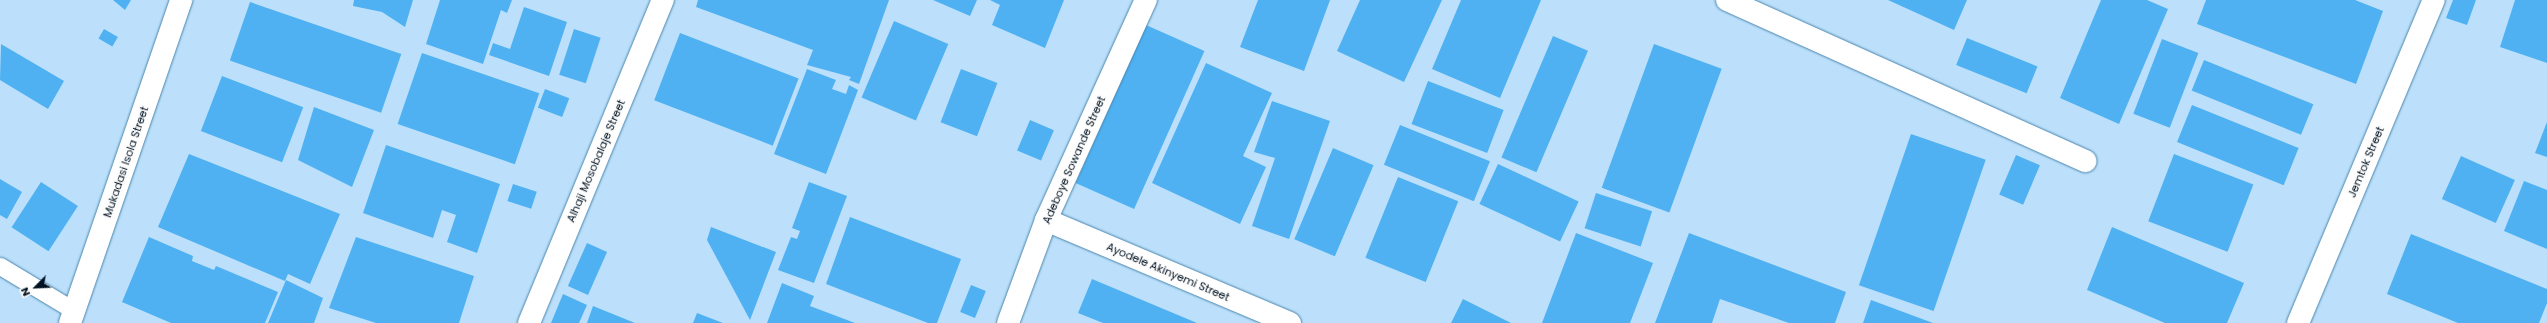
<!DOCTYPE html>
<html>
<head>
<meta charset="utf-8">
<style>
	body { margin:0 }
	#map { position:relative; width:2547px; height:323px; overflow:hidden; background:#bce0fb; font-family:Poppins,sans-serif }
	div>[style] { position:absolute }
	.building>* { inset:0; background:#4fb1f1; transform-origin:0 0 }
	.roads { filter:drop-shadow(0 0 1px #4a85ae) drop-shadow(0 0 1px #4a85ae) }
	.lane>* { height:17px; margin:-8.5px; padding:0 8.5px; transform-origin:8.5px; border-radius:8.5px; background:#fff }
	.street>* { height:22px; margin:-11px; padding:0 11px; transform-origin:11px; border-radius:11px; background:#fff }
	span { translate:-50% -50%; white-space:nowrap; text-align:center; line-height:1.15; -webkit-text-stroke:3.5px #fcfcfc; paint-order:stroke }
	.street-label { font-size:11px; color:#001221 }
	.north { position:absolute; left:16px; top:267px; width:40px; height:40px; -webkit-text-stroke:3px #fcfcfc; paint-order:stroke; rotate:246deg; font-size:11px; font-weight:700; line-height:16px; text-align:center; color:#001221 }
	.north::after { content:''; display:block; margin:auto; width:14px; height:18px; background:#001221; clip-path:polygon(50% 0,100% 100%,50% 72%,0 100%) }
</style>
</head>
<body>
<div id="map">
	<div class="building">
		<i style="clip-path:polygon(113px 0,131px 0,125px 10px)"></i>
		<i style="clip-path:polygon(354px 0,413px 0,405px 27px,382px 12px,353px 6px)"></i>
		<i style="clip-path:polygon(440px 0,512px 0,507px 13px,501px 10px,483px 64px,426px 44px)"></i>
		<i style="clip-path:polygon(698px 0,889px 0,859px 84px,849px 80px,851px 77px,807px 65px,813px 50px,696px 7px)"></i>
		<i style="clip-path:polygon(933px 0,977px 0,970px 16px)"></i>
		<i style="clip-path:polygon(990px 0,1064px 0,1045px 48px,992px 25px,1000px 5px)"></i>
		<i style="clip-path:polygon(1258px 0,1330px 0,1304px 71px,1240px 47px)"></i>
		<i style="clip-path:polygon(1360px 0,1442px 0,1404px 82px,1337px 51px)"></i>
		<i style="clip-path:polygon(1461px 0,1541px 0,1500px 98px,1432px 69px)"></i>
		<i style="clip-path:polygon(1888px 0,1967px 0,1954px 30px)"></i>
		<i style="clip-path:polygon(2101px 0,2147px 0,2168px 9px,2119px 124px,2060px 98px)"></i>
		<i style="clip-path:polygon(2206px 0,2355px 0,2383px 11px,2356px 84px,2197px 24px)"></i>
		<i style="clip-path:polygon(2453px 0,2476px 0,2467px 25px,2446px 18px)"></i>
		<i style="clip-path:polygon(2515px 0,2547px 0,2547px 63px,2500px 47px)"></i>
		<i style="left:250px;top:2px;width:160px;height:62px;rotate:19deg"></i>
		<i style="clip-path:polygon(524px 7px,567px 22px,549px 76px,489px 55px,493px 43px,510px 49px)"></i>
		<i style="left:894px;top:21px;width:59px;height:83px;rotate:23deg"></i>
		<i style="left:1146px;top:25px;width:64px;height:173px;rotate:24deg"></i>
		<i style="left:104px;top:29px;width:16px;height:11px;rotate:30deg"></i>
		<i style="left:574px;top:29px;width:28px;height:48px;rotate:18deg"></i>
		<i style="left:680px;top:33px;width:127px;height:72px;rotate:21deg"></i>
		<i style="left:1553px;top:36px;width:38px;height:132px;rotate:23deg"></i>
		<i style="left:1967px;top:38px;width:76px;height:29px;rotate:22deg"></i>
		<i style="left:2162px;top:39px;width:39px;height:80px;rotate:21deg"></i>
		<i style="clip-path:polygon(1px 44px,64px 81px,48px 109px,0 80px)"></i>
		<i style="left:1654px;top:44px;width:72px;height:153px;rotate:20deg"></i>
		<i style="left:422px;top:53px;width:124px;height:75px;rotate:19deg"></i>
		<i style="left:2204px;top:60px;width:118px;height:33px;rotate:22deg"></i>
		<i style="clip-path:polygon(1206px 63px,1272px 93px,1243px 156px,1266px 167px,1240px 224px,1152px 183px)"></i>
		<i style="clip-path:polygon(807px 69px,836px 80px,832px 89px,846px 94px,849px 85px,858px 90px,826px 174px,774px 154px)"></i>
		<i style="left:961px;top:69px;width:39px;height:57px;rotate:21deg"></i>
		<i style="left:222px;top:76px;width:87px;height:59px;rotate:21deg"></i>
		<i style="left:1428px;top:81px;width:81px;height:46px;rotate:21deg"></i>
		<i style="left:545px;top:89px;width:26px;height:20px;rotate:21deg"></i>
		<i style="clip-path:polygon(1272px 101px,1330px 121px,1289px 239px,1252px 226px,1275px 158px,1254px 152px)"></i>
		<i style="left:2192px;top:105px;width:115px;height:40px;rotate:22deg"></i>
		<i style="clip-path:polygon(314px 107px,374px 130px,352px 187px,298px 160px)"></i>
		<i style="left:1030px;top:120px;width:26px;height:33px;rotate:23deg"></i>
		<i style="clip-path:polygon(2547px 122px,2547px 157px,2535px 153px)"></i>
		<i style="left:1400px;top:125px;width:97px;height:43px;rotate:22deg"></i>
		<i style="left:1911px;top:134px;width:79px;height:160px;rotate:19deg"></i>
		<i style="clip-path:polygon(386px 145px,500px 184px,477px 253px,447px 242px,456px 215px,442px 210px,433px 238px,363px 213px)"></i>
		<i style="left:1333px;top:148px;width:44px;height:99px;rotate:23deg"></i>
		<i style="clip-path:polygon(189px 154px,340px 214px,310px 284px,288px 274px,285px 281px,158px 227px)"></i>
		<i style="left:2174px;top:154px;width:85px;height:72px;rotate:21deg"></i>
		<i style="left:2016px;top:155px;width:26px;height:43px;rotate:23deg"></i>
		<i style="left:2461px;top:156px;width:59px;height:47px;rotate:24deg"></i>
		<i style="left:1498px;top:164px;width:89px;height:44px;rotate:25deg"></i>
		<i style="left:1398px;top:177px;width:65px;height:87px;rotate:22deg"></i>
		<i style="clip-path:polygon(0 179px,22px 192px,7px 219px,0 215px)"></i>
		<i style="clip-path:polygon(2524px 181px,2547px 190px,2547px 249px,2504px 231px)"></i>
		<i style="left:41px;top:182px;width:44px;height:54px;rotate:33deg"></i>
		<i style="clip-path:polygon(809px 182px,847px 196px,814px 283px,778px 270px,791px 237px,797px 239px,800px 231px,792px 228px)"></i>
		<i style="left:513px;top:184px;width:25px;height:18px;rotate:18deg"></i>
		<i style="left:1596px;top:193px;width:59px;height:37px;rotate:18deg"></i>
		<i style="clip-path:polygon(850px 217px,961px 259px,937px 323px,928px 323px,826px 284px)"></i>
		<i style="clip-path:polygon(711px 227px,776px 252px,750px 320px,707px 240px)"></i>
		<i style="clip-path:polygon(2112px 227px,2244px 283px,2227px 323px,2165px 323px,2087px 290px)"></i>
		<i style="clip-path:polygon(1576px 233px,1653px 263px,1630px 323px,1542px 323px)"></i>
		<i style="clip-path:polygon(1689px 233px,1846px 292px,1835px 323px,1789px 323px,1720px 299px,1712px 323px,1655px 323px)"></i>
		<i style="clip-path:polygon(2411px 234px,2547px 289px,2547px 303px,2539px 323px,2458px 323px,2387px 294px)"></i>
		<i style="clip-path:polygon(149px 237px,193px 256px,192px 261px,214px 270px,216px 266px,278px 292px,265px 323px,171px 323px,122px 302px)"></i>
		<i style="clip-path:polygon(356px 237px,474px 276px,459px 323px,376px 323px,329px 308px)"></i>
		<i style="left:587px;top:243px;width:22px;height:47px;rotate:24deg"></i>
		<i style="clip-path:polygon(1092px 279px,1197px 323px,1103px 323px,1078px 313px)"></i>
		<i style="clip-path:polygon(286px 280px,323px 298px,314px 323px,268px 323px)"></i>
		<i style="clip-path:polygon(782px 283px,814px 296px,810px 306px,855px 323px,767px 323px)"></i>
		<i style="left:971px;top:285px;width:16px;height:29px;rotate:22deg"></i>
		<i style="clip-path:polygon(563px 294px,587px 305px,579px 323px,551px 323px)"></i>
		<i style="clip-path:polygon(1463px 299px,1511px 323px,1451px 323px)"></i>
		<i style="clip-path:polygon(1871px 300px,1933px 323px,1863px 323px)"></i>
		<i style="clip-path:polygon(593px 306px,635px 323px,587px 323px)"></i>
		<i style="clip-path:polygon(697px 313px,723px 323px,693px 323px)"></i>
	</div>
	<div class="roads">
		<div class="lane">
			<i style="left:0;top:266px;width:87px;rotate:31deg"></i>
		</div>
		<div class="street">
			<i style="left:1727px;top:0;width:393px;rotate:24.2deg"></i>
			<i style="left:1046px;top:220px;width:265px;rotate:22.9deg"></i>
			<i style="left:70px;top:323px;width:342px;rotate:-71deg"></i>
			<i style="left:529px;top:323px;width:350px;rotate:-67.5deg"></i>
			<i style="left:1008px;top:323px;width:110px;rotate:-69.7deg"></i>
			<i style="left:1046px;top:220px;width:242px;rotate:-65.6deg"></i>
			<i style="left:2298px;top:323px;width:350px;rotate:-67.2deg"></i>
		</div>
	</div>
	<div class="street-label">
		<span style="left:1074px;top:160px;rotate:-66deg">Adeboye Sowande Street</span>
		<span style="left:596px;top:161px;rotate:-67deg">Alhaji Mosobalaje Street</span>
		<span style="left:126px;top:162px;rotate:-71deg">Mukadasi Isola Street</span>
		<span style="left:2366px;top:162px;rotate:-67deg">Jemtok Street</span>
		<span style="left:1168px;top:272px;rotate:23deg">Ayodele Akinyemi Street</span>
	</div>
	<div class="north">N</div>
</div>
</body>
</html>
